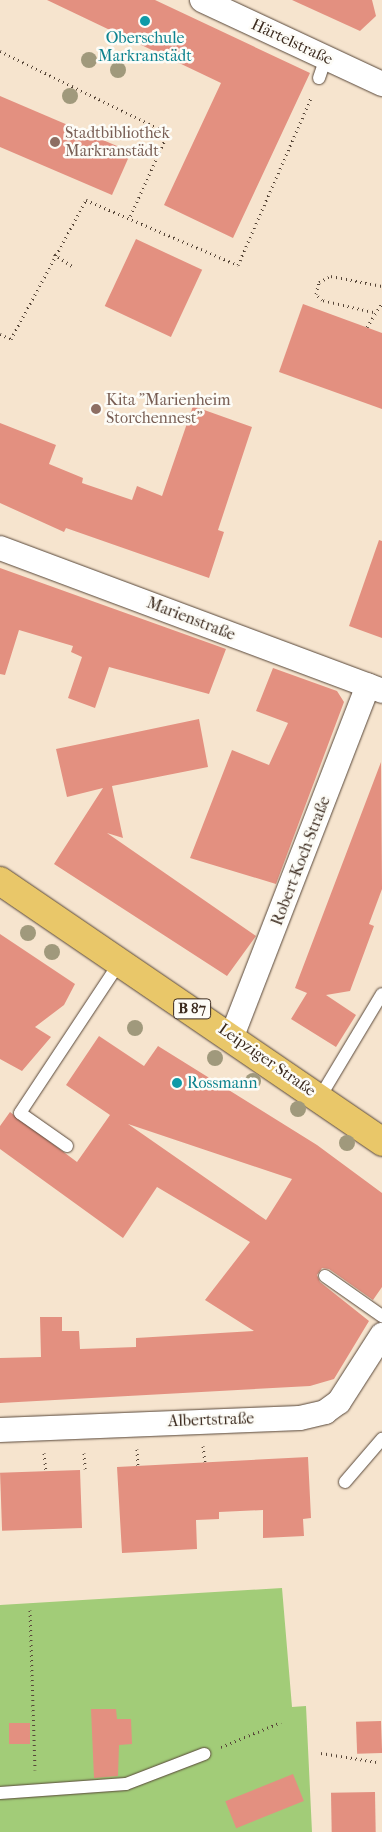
<!DOCTYPE html>
<html>
<head>
<meta charset="utf-8">
<style>
	body { margin:0 }
	#map { position:relative; width:382px; height:1832px; overflow:hidden; background:#f6e4ce; font-family:"IM FELL French Canon",serif }
	div>[style] { position:absolute }
	.green>* { inset:0; background:#a2cc78 }
	.building>* { inset:0; background:#e39080; transform-origin:0 0 }
	.path>* { height:3px; margin-top:-1.5px; transform-origin:0; background:repeating-linear-gradient(90deg,#574638 0 1px,transparent 0 5px) }
	.roads { filter:drop-shadow(0 0 1px #574638) drop-shadow(0 0 1px #574638) }
	.lane>* { height:12px; margin:-6px; padding:0 6px; transform-origin:6px; border-radius:6px; background:#fff }
	.street>* { height:24px; margin:-12px; padding:0 12px; transform-origin:12px; border-radius:12px; background:#fff }
	.primary>* { height:28px; margin:-14px; padding:0 14px; transform-origin:14px; border-radius:14px; background:#e9c769 }
	.trees>* { width:16px; height:16px; margin:-8px; border-radius:50%; background:#a0997c }
	.dots>* { width:14px; height:14px; translate:-50% -50%; box-sizing:border-box; border:2px solid #fdfcf7; border-radius:50% }
	span { translate:-50% -50%; white-space:nowrap; text-align:center; line-height:1.15; -webkit-text-stroke:5px #fdfcf7; paint-order:stroke }
	.shield-label span { padding:1px 4px; background:#fdfcf7; border:1px solid; border-radius:4px; -webkit-text-stroke-width:0 }
	.shield-label { font-size:15px; color:#3b2a1e; font-weight:700 }
	.culture-label { font-size:16px; color:#0d838f }
	.left { translate:0 -50%; text-align:left }
	.street-label { font-size:16px; color:#3b2a1e }
	.education-label { font-size:16px; color:#785e54 }
</style>
</head>
<body>
<div id="map">
	<div class="green">
		<i style="clip-path:polygon(282px 1588px,292px 1707px,306px 1706px,312px 1832px,0 1832px,0 1605px)"></i>
	</div>
	<div class="building">
		<i style="clip-path:polygon(47px 0,155px 0,310px 73px,233px 238px,164px 205px,221px 83px)"></i>
		<i style="clip-path:polygon(292px 0,372px 0,376px 16px,360px 31px)"></i>
		<i style="clip-path:polygon(0 96px,131px 152px,112px 195px,0 147px)"></i>
		<i style="left:136px;top:239px;width:73px;height:74px;rotate:25deg"></i>
		<i style="clip-path:polygon(303px 304px,382px 333px,382px 409px,279px 372px)"></i>
		<i style="clip-path:polygon(193px 406px,252px 427px,218px 530px,224px 532px,209px 578px,66px 528px,64px 532px,0 503px,0 423px,56px 445px,49px 464px,83px 478px,82px 483px,132px 500px,137px 486px,162px 496px)"></i>
		<i style="clip-path:polygon(379px 540px,382px 541px,382px 638px,349px 626px)"></i>
		<i style="clip-path:polygon(0 568px,226px 649px,209px 694px,109px 667px,95px 708px,68px 698px,82px 657px,71px 652px,73px 646px,19px 630px,5px 675px,0 674px)"></i>
		<i style="clip-path:polygon(273px 668px,337px 691px,344px 702px,276px 884px,190px 858px,232px 750px,269px 765px,288px 723px,256px 711px)"></i>
		<i style="clip-path:polygon(199px 719px,208px 767px,112px 786px,123px 838px,107px 833px,256px 936px,227px 976px,54px 864px,103px 788px,67px 797px,56px 749px)"></i>
		<i style="clip-path:polygon(381px 762px,382px 889px,369px 924px,374px 926px,350px 991px,326px 995px,356px 1015px,336px 1047px,291px 1019px,307px 993px,295px 988px)"></i>
		<i style="clip-path:polygon(0 934px,75px 984px,64px 1005px,35px 1027px,51px 1037px,22px 1071px,0 1059px)"></i>
		<i style="clip-path:polygon(evenodd,99px 1036px,144px 1066px,158px 1046px,317px 1145px,382px 1193px,382px 1287px,373px 1300px,329px 1269px,322px 1268px,317px 1275px,320px 1282px,369px 1321px,334px 1379px,310px 1386px,0 1403px,0 1358px,41px 1357px,40px 1317px,62px 1317px,62px 1331px,79px 1331px,80px 1349px,136px 1347px,136px 1338px,254px 1331px,205px 1300px,250px 1242px,157px 1187px,123px 1238px,0 1149px,0 1126px,10px 1112px,77px 1162px,110px 1115px,66px 1085px,99px 1036px,128px 1124px,292px 1179px,266px 1220px,128px 1124px)"></i>
		<i style="clip-path:polygon(308px 1457px,311px 1518px,303px 1519px,304px 1536px,263px 1538px,263px 1510px,219px 1512px,219px 1519px,196px 1520px,197px 1549px,122px 1553px,117px 1467px)"></i>
		<i style="left:80px;top:1470px;width:58px;height:80px;rotate:88deg"></i>
		<i style="clip-path:polygon(91px 1709px,116px 1709px,117px 1719px,131px 1719px,132px 1744px,119px 1745px,118px 1776px,94px 1778px)"></i>
		<i style="left:381px;top:1721px;width:32px;height:25px;rotate:88deg"></i>
		<i style="left:30px;top:1723px;width:21px;height:21px;rotate:90deg"></i>
		<i style="left:293px;top:1774px;width:29px;height:73px;rotate:68deg"></i>
		<i style="left:375px;top:1792px;width:40px;height:44px;rotate:89deg"></i>
	</div>
	<div class="path">
		<i style="left:0;top:51px;width:187px;rotate:26deg"></i>
		<i style="left:168px;top:133px;width:94px;rotate:114.4deg"></i>
		<i style="left:54px;top:254px;width:23px;rotate:34deg"></i>
		<i style="left:373px;top:312px;width:52px;rotate:-166.8deg"></i>
		<i style="left:322px;top:300px;width:8px;rotate:-135deg"></i>
		<i style="left:316px;top:294px;width:12px;rotate:-76deg"></i>
		<i style="left:319px;top:282px;width:13px;rotate:-27deg"></i>
		<i style="left:331px;top:276px;width:52px;rotate:11.1deg"></i>
		<i style="left:367px;top:327px;width:28px;rotate:-58deg"></i>
		<i style="left:0;top:334px;width:12px;rotate:24deg"></i>
		<i style="left:11px;top:339px;width:158px;rotate:-61.7deg"></i>
		<i style="left:86px;top:200px;width:165px;rotate:23.2deg"></i>
		<i style="left:238px;top:265px;width:184px;rotate:-66.4deg"></i>
		<i style="left:203px;top:1446px;width:16px;rotate:83deg"></i>
		<i style="left:137px;top:1449px;width:17px;rotate:87deg"></i>
		<i style="left:44px;top:1453px;width:19px;rotate:84deg"></i>
		<i style="left:84px;top:1453px;width:16px;rotate:86deg"></i>
		<i style="left:30px;top:1610px;width:160px;rotate:88.2deg"></i>
		<i style="left:221px;top:1747px;width:65px;rotate:-22.6deg"></i>
		<i style="left:321px;top:1753px;width:57px;rotate:9.1deg"></i>
	</div>
	<div class="roads">
		<div class="lane">
			<i style="left:319px;top:78px;width:21px;rotate:-71deg"></i>
			<i style="left:320px;top:1097px;width:120px;rotate:-59deg"></i>
			<i style="left:67px;top:1146px;width:57px;rotate:-144.9deg"></i>
			<i style="left:20px;top:1113px;width:181px;rotate:-56.5deg"></i>
			<i style="left:325px;top:1276px;width:70px;rotate:35.1deg"></i>
			<i style="left:345px;top:1482px;width:57px;rotate:-49.3deg"></i>
			<i style="left:0;top:1793px;width:126px;rotate:-4.1deg"></i>
			<i style="left:126px;top:1784px;width:84px;rotate:-21deg"></i>
		</div>
		<div class="street">
			<i style="left:202px;top:0;width:199px;rotate:25deg"></i>
			<i style="left:0;top:548px;width:408px;rotate:20.5deg"></i>
			<i style="left:232px;top:1036px;width:376px;rotate:-68.8deg"></i>
			<i style="left:0;top:1430px;width:300px;rotate:-2.3deg"></i>
			<i style="left:300px;top:1418px;width:26px;rotate:-13deg"></i>
			<i style="left:325px;top:1412px;width:17px;rotate:-36deg"></i>
			<i style="left:339px;top:1402px;width:80px;rotate:-57.3deg"></i>
		</div>
		<div class="primary">
			<i style="left:0;top:881px;width:463px;rotate:34.3deg"></i>
		</div>
	</div>
	<div class="trees">
		<i style="left:89px;top:60px"></i>
		<i style="left:118px;top:70px"></i>
		<i style="left:70px;top:96px"></i>
		<i style="left:28px;top:933px"></i>
		<i style="left:52px;top:952px"></i>
		<i style="left:135px;top:1028px"></i>
		<i style="left:215px;top:1058px"></i>
		<i style="left:253px;top:1081px"></i>
		<i style="left:298px;top:1109px"></i>
		<i style="left:347px;top:1143px"></i>
	</div>
	<div class="dots">
		<i style="left:145px;top:21px;background:#0f9aa8"></i>
		<i style="left:55px;top:142px;background:#8d6e63"></i>
		<i style="left:96px;top:409px;background:#8d6e63"></i>
		<i style="left:177px;top:1083px;background:#0f9aa8"></i>
	</div>
	<div class="shield-label">
		<span style="left:192px;top:1009px">B 87</span>
	</div>
	<div class="culture-label">
		<span style="left:145px;top:47px">Oberschule<br>Markranstädt</span>
		<span class="left" style="left:187px;top:1083px">Rossmann</span>
	</div>
	<div class="street-label">
		<span style="left:292px;top:42px;rotate:25deg">Härtelstraße</span>
		<span style="left:191px;top:619px;rotate:21deg">Marienstraße</span>
		<span style="left:301px;top:861px;rotate:-69deg">Robert-Koch-Straße</span>
		<span style="left:267px;top:1060px;rotate:35deg">Leipziger Straße</span>
		<span style="left:211px;top:1420px;rotate:-2deg">Albertstraße</span>
	</div>
	<div class="education-label">
		<span class="left" style="left:65px;top:142px">Stadtbibliothek<br>Markranstädt</span>
		<span class="left" style="left:106px;top:409px">Kita "Marienheim<br>Storchennest"</span>
	</div>
</div>
</body>
</html>
